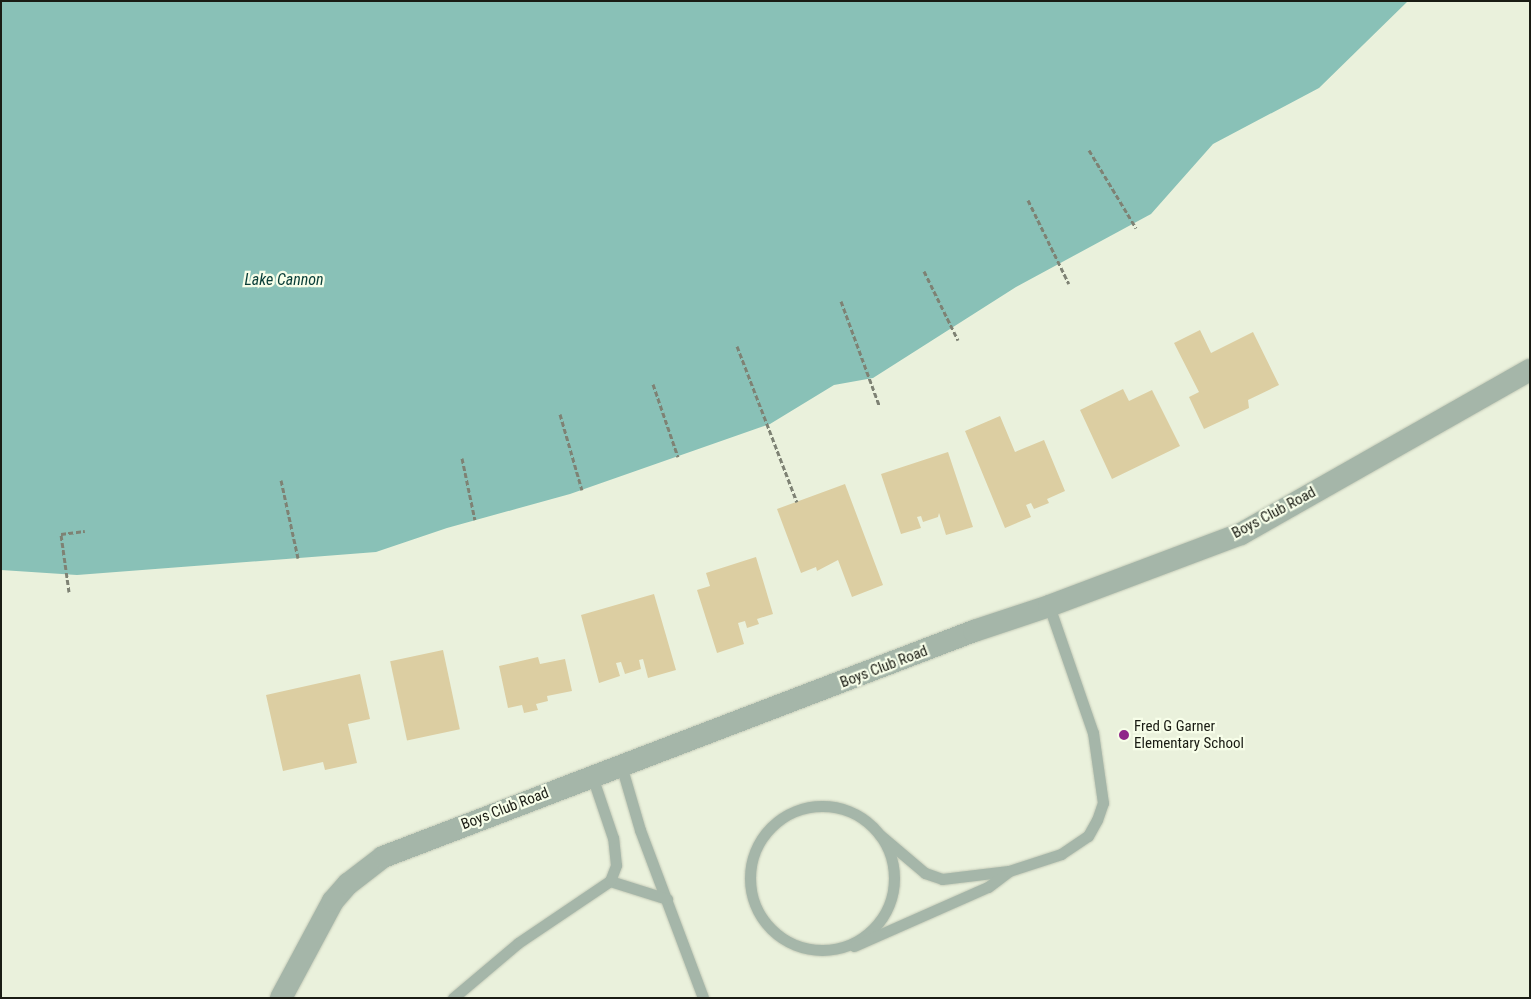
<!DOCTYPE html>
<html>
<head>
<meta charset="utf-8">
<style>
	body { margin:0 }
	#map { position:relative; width:1531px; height:999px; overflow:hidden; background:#eaf1dc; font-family:"Roboto Condensed",sans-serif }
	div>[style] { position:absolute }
	.water>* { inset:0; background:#89c1b7 }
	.building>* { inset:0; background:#dccea2; transform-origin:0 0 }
	.path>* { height:3px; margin-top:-1.5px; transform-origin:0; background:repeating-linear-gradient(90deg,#7e8274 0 5px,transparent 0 7.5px) }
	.roads { filter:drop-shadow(0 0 1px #c5cbb8) drop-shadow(0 0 1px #c5cbb8) }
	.lane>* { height:11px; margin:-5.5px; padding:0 5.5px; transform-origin:5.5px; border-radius:5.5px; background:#a5b6a9 }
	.lane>.ring { margin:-5.5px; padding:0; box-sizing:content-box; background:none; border:11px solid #a5b6a9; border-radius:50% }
	.street>* { height:22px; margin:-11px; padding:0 11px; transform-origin:11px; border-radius:11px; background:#a5b6a9 }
	.dots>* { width:14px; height:14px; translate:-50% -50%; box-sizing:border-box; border:2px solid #f7fee9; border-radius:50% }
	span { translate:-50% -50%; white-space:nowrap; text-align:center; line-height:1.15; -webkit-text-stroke:4.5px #f7fee9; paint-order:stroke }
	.street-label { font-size:15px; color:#1a1c14 }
	.poi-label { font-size:15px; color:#1a1c14 }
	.left { translate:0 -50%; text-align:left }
	.water-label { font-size:16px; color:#083d37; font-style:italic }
	.frame { position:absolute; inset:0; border:2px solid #1a1c14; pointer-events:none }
</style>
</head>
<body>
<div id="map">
	<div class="water">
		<i style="clip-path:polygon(1px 1px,1408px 1px,1319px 88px,1213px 144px,1151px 214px,1016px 287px,873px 378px,834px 385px,770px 424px,570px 494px,447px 528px,376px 552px,77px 575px,1px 570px)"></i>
	</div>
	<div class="building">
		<i style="clip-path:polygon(1200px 330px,1211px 353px,1253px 332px,1279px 385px,1248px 400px,1249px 408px,1204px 429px,1189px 397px,1199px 392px,1174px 343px)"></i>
		<i style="clip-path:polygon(1123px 389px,1129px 401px,1152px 390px,1180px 446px,1112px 479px,1080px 410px)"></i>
		<i style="clip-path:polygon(1000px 416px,1015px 452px,1044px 440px,1065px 491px,1047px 499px,1049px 503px,1034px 509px,1031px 503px,1026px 505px,1031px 517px,1005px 528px,965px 431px)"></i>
		<i style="clip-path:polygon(948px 452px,973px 527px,946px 535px,939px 513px,938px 517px,923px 522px,921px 516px,917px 517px,921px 528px,901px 534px,881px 474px)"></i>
		<i style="clip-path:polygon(845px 484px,883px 585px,852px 597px,838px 560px,817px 571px,816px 567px,801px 573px,777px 509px)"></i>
		<i style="clip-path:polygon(756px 557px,773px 614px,757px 619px,759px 624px,747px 628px,745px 621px,738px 623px,744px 644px,717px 653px,697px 590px,710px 586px,706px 573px)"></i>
		<i style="clip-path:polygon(654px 594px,676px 670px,648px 678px,643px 659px,639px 660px,641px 669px,625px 674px,621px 662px,616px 663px,620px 676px,599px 683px,581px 615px)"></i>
		<i style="left:443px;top:650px;width:81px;height:54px;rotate:78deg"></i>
		<i style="clip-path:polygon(538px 657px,540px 664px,565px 659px,572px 691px,547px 696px,548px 701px,536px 704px,538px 710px,524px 713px,522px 705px,508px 708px,499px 666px)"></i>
		<i style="clip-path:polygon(360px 674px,370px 719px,348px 724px,357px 763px,325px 770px,323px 762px,283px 771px,266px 695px)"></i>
	</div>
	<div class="path">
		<i style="left:1089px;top:150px;width:91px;rotate:58.9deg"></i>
		<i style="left:1028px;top:200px;width:93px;rotate:64deg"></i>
		<i style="left:924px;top:271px;width:77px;rotate:63.8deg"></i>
		<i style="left:841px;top:301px;width:111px;rotate:69.9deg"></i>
		<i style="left:737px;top:346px;width:167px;rotate:69deg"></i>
		<i style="left:653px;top:384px;width:77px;rotate:71.1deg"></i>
		<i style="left:560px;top:414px;width:79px;rotate:73.9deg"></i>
		<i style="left:462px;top:458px;width:63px;rotate:78.2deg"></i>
		<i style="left:281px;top:480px;width:80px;rotate:77.7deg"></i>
		<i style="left:69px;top:592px;width:59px;rotate:-97.9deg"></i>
		<i style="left:61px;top:534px;width:24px;rotate:-7deg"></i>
	</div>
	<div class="roads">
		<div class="lane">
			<i style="left:621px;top:765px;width:68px;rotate:73.7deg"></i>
			<i style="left:640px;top:830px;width:179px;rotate:69.4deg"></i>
			<i class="ring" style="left:750px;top:806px;width:133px;height:133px"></i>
			<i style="left:880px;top:835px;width:59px;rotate:40.2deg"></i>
			<i style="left:925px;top:873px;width:18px;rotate:19deg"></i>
			<i style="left:942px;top:879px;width:67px;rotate:-6.8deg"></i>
			<i style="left:610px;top:881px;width:60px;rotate:17.5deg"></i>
			<i style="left:854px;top:946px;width:146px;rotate:-23.8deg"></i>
			<i style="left:988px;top:887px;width:26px;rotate:-37deg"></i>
			<i style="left:1009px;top:871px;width:55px;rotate:-18.1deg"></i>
			<i style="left:1061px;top:854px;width:32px;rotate:-34deg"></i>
			<i style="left:1088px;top:836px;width:18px;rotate:-61deg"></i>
			<i style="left:1097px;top:820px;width:18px;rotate:-71deg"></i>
			<i style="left:1103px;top:803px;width:71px;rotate:-98.1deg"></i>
			<i style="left:1093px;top:733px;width:134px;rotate:-109.1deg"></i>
			<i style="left:453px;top:998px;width:85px;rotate:-40.2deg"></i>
			<i style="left:518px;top:943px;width:111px;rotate:-34deg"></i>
			<i style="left:610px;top:881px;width:17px;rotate:-69deg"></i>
			<i style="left:616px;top:865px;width:27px;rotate:-96deg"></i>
			<i style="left:613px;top:838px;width:65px;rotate:-108.7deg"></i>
		</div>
		<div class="street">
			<i style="left:281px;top:998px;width:110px;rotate:-61.8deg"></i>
			<i style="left:333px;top:901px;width:23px;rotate:-49deg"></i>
			<i style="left:348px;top:884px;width:44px;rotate:-37.6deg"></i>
			<i style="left:383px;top:857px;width:633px;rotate:-20.93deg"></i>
			<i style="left:974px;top:631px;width:79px;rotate:-18.4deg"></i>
			<i style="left:1049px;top:606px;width:205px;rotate:-20.6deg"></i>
			<i style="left:1241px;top:534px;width:332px;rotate:-29.6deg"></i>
		</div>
	</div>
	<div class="dots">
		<i style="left:1124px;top:735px;background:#8f2589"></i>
	</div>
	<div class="street-label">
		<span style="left:1274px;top:513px;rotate:-28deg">Boys Club Road</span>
		<span style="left:884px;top:667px;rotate:-21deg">Boys Club Road</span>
		<span style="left:505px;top:809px;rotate:-21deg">Boys Club Road</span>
	</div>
	<div class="poi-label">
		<span class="left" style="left:1134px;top:735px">Fred G Garner<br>Elementary School</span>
	</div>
	<div class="water-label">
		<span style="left:284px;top:280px">Lake Cannon</span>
	</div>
	<div class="frame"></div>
</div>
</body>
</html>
